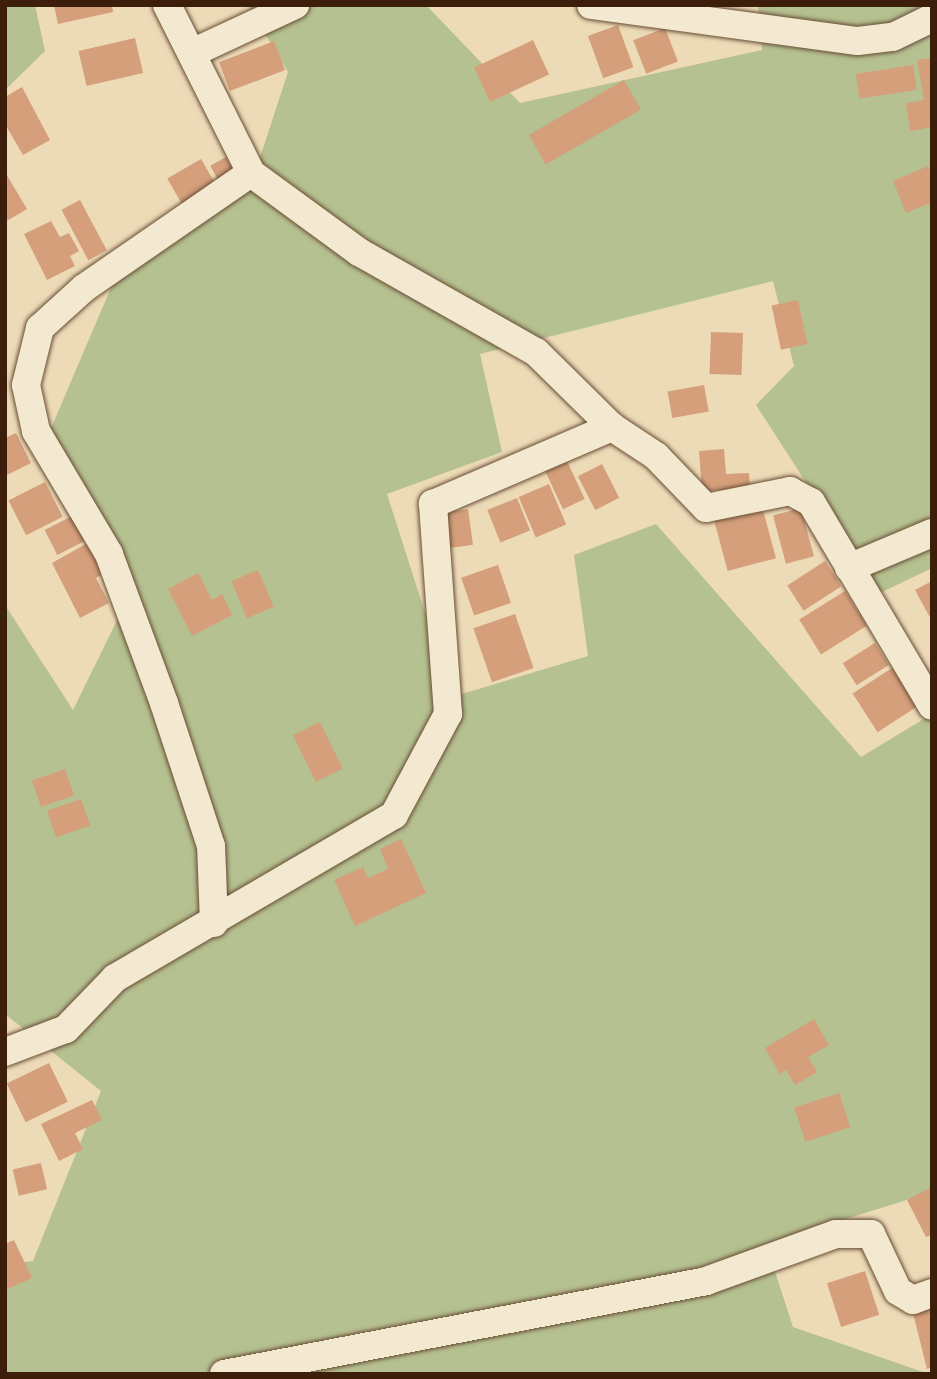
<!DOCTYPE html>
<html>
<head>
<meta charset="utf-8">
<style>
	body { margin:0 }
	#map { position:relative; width:937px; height:1379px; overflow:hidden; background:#eddbb7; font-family:"Libre Bodoni",serif }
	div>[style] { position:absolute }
	.green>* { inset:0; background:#b5c190 }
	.building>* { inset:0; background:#d59f7b; transform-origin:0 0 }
	.roads { filter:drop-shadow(0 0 2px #694d35) drop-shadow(0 0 2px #694d35) }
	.street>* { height:28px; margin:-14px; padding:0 14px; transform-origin:14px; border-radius:14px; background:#f3e8d0 }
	span { translate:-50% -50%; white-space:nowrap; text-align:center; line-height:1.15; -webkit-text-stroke:5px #f3e8d0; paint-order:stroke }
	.frame { position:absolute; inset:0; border:7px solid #3d1e0a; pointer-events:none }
</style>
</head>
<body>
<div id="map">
	<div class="green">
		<i style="clip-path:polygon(5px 5px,35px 5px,45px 51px,5px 90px)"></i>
		<i style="clip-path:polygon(248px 5px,426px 5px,520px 103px,762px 50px,758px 5px,932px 5px,932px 568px,878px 594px,756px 405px,794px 366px,773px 281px,480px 354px,502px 452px,387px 494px,452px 697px,588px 656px,574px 555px,656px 524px,861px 757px,932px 714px,932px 1192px,766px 1244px,793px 1327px,929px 1374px,5px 1374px,5px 1264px,33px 1261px,101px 1091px,5px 1014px,5px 605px,73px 710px,126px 602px,38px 459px,127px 250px,251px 185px,288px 72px)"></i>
	</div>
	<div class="building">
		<i style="clip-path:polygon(54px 5px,112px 5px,113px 12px,58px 24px)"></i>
		<i style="left:618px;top:25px;width:45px;height:32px;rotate:70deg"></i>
		<i style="left:665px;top:28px;width:36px;height:34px;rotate:69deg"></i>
		<i style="left:135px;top:38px;width:36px;height:58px;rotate:77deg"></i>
		<i style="left:533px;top:40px;width:38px;height:65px;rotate:65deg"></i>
		<i style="left:274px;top:41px;width:31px;height:59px;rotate:69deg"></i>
		<i style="clip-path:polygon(932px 58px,932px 127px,910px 131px,906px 103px,924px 100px,917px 60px)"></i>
		<i style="left:913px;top:65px;width:25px;height:58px;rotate:81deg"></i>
		<i style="left:624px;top:80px;width:34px;height:110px;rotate:60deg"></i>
		<i style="clip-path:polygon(22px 87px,50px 140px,23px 155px,5px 124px,5px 97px)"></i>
		<i style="left:226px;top:157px;width:23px;height:18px;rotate:61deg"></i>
		<i style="left:201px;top:159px;width:30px;height:39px;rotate:60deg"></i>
		<i style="clip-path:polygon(928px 166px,932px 175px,932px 202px,906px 213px,893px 181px)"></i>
		<i style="clip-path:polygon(5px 172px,27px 209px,5px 222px)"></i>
		<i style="left:80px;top:200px;width:57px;height:21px;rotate:62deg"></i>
		<i style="clip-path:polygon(51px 221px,60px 237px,69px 233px,79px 251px,70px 256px,75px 266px,47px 280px,24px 234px)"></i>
		<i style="left:798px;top:300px;width:45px;height:27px;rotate:78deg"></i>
		<i style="left:711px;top:332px;width:32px;height:42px;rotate:2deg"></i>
		<i style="left:704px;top:385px;width:27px;height:37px;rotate:80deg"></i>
		<i style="clip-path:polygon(16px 433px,31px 463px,5px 476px,5px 438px)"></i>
		<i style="clip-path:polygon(724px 449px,726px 474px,749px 473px,750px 488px,702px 491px,699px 451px)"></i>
		<i style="left:567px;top:461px;width:42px;height:24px;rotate:65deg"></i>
		<i style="left:602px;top:464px;width:38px;height:27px;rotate:63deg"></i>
		<i style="left:45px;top:482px;width:39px;height:41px;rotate:63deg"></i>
		<i style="left:549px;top:484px;width:44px;height:33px;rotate:67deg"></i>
		<i style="left:517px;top:498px;width:35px;height:32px;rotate:68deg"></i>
		<i style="left:762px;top:506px;width:54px;height:50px;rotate:75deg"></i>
		<i style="left:801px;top:508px;width:50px;height:29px;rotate:75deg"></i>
		<i style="left:468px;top:509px;width:36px;height:29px;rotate:82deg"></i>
		<i style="left:74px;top:515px;width:28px;height:33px;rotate:63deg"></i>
		<i style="clip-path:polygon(93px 540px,109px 570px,96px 578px,109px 603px,80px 618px,52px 563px)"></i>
		<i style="left:825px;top:561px;width:30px;height:45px;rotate:57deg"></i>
		<i style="left:498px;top:565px;width:40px;height:39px;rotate:71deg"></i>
		<i style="left:258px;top:570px;width:40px;height:29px;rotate:67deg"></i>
		<i style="clip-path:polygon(198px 573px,212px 600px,222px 594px,232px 615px,192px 636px,168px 589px)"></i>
		<i style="clip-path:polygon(932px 581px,932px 621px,915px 590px)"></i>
		<i style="left:845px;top:591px;width:41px;height:54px;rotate:58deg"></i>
		<i style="left:515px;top:614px;width:57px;height:44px;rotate:71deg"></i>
		<i style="left:875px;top:643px;width:26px;height:38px;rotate:58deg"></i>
		<i style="left:892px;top:668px;width:46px;height:47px;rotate:57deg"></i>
		<i style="left:320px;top:722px;width:52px;height:30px;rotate:64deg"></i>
		<i style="left:65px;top:769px;width:28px;height:35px;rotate:71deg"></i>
		<i style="left:81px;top:799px;width:28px;height:36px;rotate:71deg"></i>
		<i style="clip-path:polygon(401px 839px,426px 893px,355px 926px,334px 880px,363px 867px,368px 878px,388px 869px,380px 849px)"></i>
		<i style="clip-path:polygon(814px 1019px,829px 1045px,808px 1057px,817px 1072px,795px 1085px,786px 1070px,780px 1074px,765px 1048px)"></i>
		<i style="left:49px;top:1063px;width:43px;height:47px;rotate:64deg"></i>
		<i style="left:839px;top:1093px;width:36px;height:47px;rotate:72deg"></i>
		<i style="clip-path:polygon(92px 1100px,102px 1120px,75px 1133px,83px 1149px,59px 1161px,41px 1124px)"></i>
		<i style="left:41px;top:1163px;width:27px;height:29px;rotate:77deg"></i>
		<i style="clip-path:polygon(932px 1187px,932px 1235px,926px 1237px,907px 1200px)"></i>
		<i style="clip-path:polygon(14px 1240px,32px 1278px,5px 1290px,5px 1244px)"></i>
		<i style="left:865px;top:1271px;width:46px;height:40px;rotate:72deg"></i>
		<i style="clip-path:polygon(932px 1304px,932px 1367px,927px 1369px,912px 1309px)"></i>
	</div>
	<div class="roads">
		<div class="street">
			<i style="left:167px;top:5px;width:188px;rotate:63.4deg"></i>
			<i style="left:251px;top:173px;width:134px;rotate:36.2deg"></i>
			<i style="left:359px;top:252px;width:203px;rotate:29.5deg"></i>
			<i style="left:536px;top:352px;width:107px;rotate:44.6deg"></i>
			<i style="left:612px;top:427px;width:53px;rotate:33.4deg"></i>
			<i style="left:656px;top:456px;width:72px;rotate:46.1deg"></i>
			<i style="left:706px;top:508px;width:86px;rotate:-11.4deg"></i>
			<i style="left:790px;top:491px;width:24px;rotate:28deg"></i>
			<i style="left:811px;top:502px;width:237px;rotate:59.3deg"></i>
			<i style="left:591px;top:5px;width:269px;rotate:7.7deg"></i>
			<i style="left:858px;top:41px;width:35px;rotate:-7deg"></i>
			<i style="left:893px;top:37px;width:43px;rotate:-26deg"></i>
			<i style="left:192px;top:53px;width:114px;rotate:-25deg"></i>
			<i style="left:849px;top:568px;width:90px;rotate:-22.9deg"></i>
			<i style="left:214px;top:923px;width:77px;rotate:-92.2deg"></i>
			<i style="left:211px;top:846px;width:151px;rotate:-108.2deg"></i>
			<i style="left:164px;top:703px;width:159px;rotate:-110.3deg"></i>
			<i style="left:109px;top:554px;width:143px;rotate:-120.7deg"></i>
			<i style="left:36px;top:431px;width:47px;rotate:-102.3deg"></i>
			<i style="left:26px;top:385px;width:59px;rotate:-76.2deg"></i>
			<i style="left:40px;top:328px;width:59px;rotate:-42.3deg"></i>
			<i style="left:84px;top:288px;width:203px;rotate:-34.6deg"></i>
			<i style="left:5px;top:1052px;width:65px;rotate:-20.7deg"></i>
			<i style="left:66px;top:1029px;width:71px;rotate:-46.1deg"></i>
			<i style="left:115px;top:978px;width:323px;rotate:-30.3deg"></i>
			<i style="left:394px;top:815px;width:115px;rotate:-61.9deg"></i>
			<i style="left:448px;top:714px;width:211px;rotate:-94.1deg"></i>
			<i style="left:433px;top:504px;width:195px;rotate:-23.3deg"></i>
			<i style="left:224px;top:1374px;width:491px;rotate:-10.9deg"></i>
			<i style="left:706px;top:1281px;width:138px;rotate:-19.9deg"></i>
			<i style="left:836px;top:1234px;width:35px"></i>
			<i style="left:871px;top:1234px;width:63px;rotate:64.7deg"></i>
			<i style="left:898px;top:1291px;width:17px;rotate:31deg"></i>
			<i style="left:913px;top:1300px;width:20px;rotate:-20deg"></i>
		</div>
	</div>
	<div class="frame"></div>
</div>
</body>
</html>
